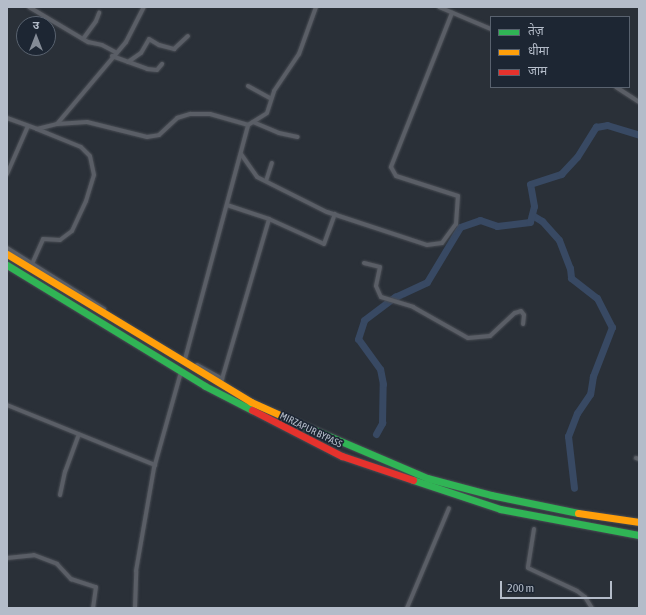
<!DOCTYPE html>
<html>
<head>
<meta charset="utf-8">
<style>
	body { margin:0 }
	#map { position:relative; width:646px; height:615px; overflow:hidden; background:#2a3038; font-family:"Asap Condensed","Noto Sans Devanagari",sans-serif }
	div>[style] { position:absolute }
	.river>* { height:7px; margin:-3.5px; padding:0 3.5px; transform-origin:3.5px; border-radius:3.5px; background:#384963 }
	.roads { filter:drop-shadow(0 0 1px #484c53) drop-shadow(0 0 1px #484c53) }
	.street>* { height:4px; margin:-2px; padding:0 2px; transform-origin:2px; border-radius:2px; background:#5a5e66 }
	.fast>* { height:7px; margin:-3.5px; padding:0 3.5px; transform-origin:3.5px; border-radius:3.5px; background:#30b455 }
	.slow>* { height:7px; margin:-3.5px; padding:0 3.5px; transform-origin:3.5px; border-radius:3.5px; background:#ff9f0a }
	.jam>* { height:7px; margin:-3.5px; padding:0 3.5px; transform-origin:3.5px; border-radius:3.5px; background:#e5322d }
	span { translate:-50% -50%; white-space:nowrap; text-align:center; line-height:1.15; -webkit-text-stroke:3.5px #1d2633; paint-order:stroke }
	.street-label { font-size:10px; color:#b4bcc9 }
	.frame { position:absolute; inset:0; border:8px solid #b4bcc9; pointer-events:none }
	.legend { position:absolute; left:490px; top:16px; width:140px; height:72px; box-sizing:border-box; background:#1d2633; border:1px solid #59626f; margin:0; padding:5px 7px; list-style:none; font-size:12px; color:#b4bcc9 }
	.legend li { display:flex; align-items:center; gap:8px; height:20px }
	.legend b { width:20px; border:1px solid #59626f }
	.north { position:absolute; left:16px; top:16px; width:40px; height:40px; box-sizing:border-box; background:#1d2633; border:1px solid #59626f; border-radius:50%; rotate:0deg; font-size:11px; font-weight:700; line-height:16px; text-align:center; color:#b4bcc9 }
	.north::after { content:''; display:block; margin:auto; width:14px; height:18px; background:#848b96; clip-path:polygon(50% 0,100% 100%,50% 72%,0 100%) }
	.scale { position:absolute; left:500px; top:581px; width:112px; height:18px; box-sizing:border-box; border:2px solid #b4bcc9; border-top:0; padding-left:5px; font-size:12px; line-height:14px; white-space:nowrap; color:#b4bcc9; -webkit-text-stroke:3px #1d2633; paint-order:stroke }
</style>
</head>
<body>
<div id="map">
	<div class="river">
		<i style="left:532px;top:215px;width:12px;rotate:31deg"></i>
		<i style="left:542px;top:221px;width:25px;rotate:48deg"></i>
		<i style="left:559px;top:240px;width:30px;rotate:69deg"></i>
		<i style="left:570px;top:268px;width:10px;rotate:84deg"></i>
		<i style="left:571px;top:278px;width:33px;rotate:38deg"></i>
		<i style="left:597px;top:298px;width:33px;rotate:63deg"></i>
		<i style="left:612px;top:327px;width:53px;rotate:111.2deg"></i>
		<i style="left:593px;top:376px;width:18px;rotate:99deg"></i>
		<i style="left:590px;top:394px;width:23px;rotate:124deg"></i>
		<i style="left:577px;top:413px;width:25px;rotate:111deg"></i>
		<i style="left:568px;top:436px;width:52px;rotate:83.4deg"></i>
		<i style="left:376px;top:434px;width:13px;rotate:-61deg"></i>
		<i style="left:382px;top:423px;width:39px;rotate:-89deg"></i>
		<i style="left:383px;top:384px;width:15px;rotate:-101deg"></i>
		<i style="left:380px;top:369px;width:37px;rotate:-126deg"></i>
		<i style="left:358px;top:339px;width:20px;rotate:-72deg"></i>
		<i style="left:364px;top:320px;width:39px;rotate:-37deg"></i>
		<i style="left:395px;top:297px;width:35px;rotate:-25deg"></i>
		<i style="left:427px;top:282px;width:64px;rotate:-59deg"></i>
		<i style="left:460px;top:227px;width:21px;rotate:-19deg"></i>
		<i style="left:480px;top:220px;width:18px;rotate:19deg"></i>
		<i style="left:497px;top:226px;width:33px;rotate:-7deg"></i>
		<i style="left:530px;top:222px;width:16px;rotate:-76deg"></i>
		<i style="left:534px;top:206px;width:22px;rotate:-100deg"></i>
		<i style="left:530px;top:184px;width:33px;rotate:-18deg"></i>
		<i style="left:561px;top:174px;width:23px;rotate:-47deg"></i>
		<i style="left:577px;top:157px;width:36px;rotate:-58deg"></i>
		<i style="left:596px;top:127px;width:11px;rotate:-10deg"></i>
		<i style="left:607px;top:125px;width:34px;rotate:17deg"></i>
	</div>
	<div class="roads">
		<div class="street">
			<i style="left:29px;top:7px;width:69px;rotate:30.7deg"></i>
			<i style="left:88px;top:42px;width:14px;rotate:12deg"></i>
			<i style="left:102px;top:45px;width:15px;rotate:28deg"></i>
			<i style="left:439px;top:7px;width:56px;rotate:22.9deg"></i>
			<i style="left:83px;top:39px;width:22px;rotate:-54deg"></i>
			<i style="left:96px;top:21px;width:9px;rotate:-69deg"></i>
			<i style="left:112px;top:56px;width:37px;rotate:20deg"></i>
			<i style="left:147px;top:69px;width:10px;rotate:6deg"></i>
			<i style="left:157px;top:70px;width:8px;rotate:-50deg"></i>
			<i style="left:128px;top:62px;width:16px;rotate:-35deg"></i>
			<i style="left:141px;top:53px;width:16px;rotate:-60deg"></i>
			<i style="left:149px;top:39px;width:12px;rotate:31deg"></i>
			<i style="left:159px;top:45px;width:16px;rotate:15deg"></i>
			<i style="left:174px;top:49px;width:19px;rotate:-43deg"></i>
			<i style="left:248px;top:86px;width:26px;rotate:29deg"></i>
			<i style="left:616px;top:87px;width:27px;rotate:33deg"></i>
			<i style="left:7px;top:118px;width:32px;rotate:20deg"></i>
			<i style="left:37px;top:129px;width:21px;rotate:-14deg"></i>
			<i style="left:57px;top:124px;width:30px;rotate:-4deg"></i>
			<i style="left:87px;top:122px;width:62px;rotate:14deg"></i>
			<i style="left:147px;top:137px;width:12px;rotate:-9deg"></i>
			<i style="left:159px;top:135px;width:25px;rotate:-43deg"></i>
			<i style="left:177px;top:118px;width:14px;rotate:-17deg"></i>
			<i style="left:190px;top:114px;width:20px"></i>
			<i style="left:210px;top:114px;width:40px;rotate:16deg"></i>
			<i style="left:253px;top:122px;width:28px;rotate:23deg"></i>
			<i style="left:279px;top:133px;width:19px;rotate:12deg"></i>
			<i style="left:57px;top:124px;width:107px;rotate:-49.9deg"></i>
			<i style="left:126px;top:42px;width:39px;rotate:-63deg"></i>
			<i style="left:241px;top:154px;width:28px;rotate:55deg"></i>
			<i style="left:257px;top:177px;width:78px;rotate:26.6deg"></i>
			<i style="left:327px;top:212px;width:105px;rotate:18.3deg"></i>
			<i style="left:427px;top:245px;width:15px;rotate:-8deg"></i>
			<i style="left:442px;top:243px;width:24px;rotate:-54deg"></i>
			<i style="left:456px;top:224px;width:28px;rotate:-86deg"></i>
			<i style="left:458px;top:196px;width:65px;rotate:-162.1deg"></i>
			<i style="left:396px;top:176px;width:10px;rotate:-119deg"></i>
			<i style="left:391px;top:167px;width:166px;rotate:-68.4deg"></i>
			<i style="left:7px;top:174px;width:52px;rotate:-66.4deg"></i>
			<i style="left:266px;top:181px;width:19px;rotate:-72deg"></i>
			<i style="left:227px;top:205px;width:44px;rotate:18.4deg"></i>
			<i style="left:269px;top:219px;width:60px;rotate:24.4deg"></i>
			<i style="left:324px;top:244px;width:32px;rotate:-70deg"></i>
			<i style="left:7px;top:248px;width:115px;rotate:32.2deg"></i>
			<i style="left:364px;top:263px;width:16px;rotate:14deg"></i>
			<i style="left:380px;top:267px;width:19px;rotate:102deg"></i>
			<i style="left:376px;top:286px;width:12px;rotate:66deg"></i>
			<i style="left:381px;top:297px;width:34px;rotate:17deg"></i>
			<i style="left:413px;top:307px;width:63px;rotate:29.4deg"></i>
			<i style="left:468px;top:338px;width:22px;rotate:-5deg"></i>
			<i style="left:490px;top:336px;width:34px;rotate:-43deg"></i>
			<i style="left:515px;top:313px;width:6px;rotate:-18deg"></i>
			<i style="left:521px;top:311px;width:5px;rotate:53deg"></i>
			<i style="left:524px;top:315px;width:9px;rotate:96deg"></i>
			<i style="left:32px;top:264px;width:27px;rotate:-66deg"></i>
			<i style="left:43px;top:239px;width:17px;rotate:3deg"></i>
			<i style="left:60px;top:240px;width:15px;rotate:-37deg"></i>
			<i style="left:72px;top:231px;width:33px;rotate:-65deg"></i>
			<i style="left:86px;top:201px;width:27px;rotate:-73deg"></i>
			<i style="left:94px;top:175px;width:19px;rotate:-102deg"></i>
			<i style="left:90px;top:156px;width:13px;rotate:-135deg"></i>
			<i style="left:81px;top:147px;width:48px;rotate:-157.8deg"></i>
			<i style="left:185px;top:359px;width:242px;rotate:-74.9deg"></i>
			<i style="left:248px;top:125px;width:22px;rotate:-32deg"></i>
			<i style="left:267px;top:113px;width:23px;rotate:-72deg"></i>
			<i style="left:274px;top:91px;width:45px;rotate:-56deg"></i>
			<i style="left:299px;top:54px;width:50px;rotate:-70.1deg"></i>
			<i style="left:197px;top:365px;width:29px;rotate:29deg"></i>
			<i style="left:222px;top:379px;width:167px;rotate:-73.6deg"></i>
			<i style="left:7px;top:405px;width:160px;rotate:22.1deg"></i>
			<i style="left:636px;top:458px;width:3px;rotate:18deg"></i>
			<i style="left:60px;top:495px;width:24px;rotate:-78deg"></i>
			<i style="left:65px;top:472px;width:40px;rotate:-69.8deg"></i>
			<i style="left:534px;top:529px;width:39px;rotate:99deg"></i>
			<i style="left:528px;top:568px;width:54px;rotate:25.1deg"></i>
			<i style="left:577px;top:591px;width:10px;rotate:37deg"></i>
			<i style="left:585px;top:597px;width:13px;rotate:58deg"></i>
			<i style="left:7px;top:558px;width:27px;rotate:-6deg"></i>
			<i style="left:34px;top:555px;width:25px;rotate:21deg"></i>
			<i style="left:57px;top:564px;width:21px;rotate:47deg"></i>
			<i style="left:71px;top:579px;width:26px;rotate:18deg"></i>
			<i style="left:96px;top:587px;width:21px;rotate:98deg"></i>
			<i style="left:135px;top:608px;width:37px;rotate:-88deg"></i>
			<i style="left:136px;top:571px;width:105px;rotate:-80.1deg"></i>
			<i style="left:154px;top:468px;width:100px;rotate:-74.3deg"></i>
			<i style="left:407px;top:608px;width:108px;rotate:-67.2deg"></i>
		</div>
		<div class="fast">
			<i style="left:7px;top:265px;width:232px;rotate:31.4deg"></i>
			<i style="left:205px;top:386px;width:53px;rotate:27.1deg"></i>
			<i style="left:289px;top:419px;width:150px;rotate:23.1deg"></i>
			<i style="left:427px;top:478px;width:66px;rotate:14.9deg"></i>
			<i style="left:491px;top:495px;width:89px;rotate:11.7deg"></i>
			<i style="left:413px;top:480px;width:92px;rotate:18.4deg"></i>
			<i style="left:500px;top:509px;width:141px;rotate:10.6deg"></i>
		</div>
		<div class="slow">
			<i style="left:7px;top:254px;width:285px;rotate:31.2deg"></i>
			<i style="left:251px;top:402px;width:42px;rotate:24.1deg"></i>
			<i style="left:578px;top:513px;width:62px;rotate:8.4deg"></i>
		</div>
		<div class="jam">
			<i style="left:252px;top:410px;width:101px;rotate:27.1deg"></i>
			<i style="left:342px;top:456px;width:75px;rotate:18.7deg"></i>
		</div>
	</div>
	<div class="street-label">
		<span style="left:311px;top:430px;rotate:26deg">MIRZAPUR BYPASS</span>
	</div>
	<div class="frame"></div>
	<ul class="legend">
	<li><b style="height:5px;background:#30b455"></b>तेज़</li>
	<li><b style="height:5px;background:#ff9f0a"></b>धीमा</li>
	<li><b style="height:5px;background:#e5322d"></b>जाम</li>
	</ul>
	<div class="north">उ</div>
	<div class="scale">200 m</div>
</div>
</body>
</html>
